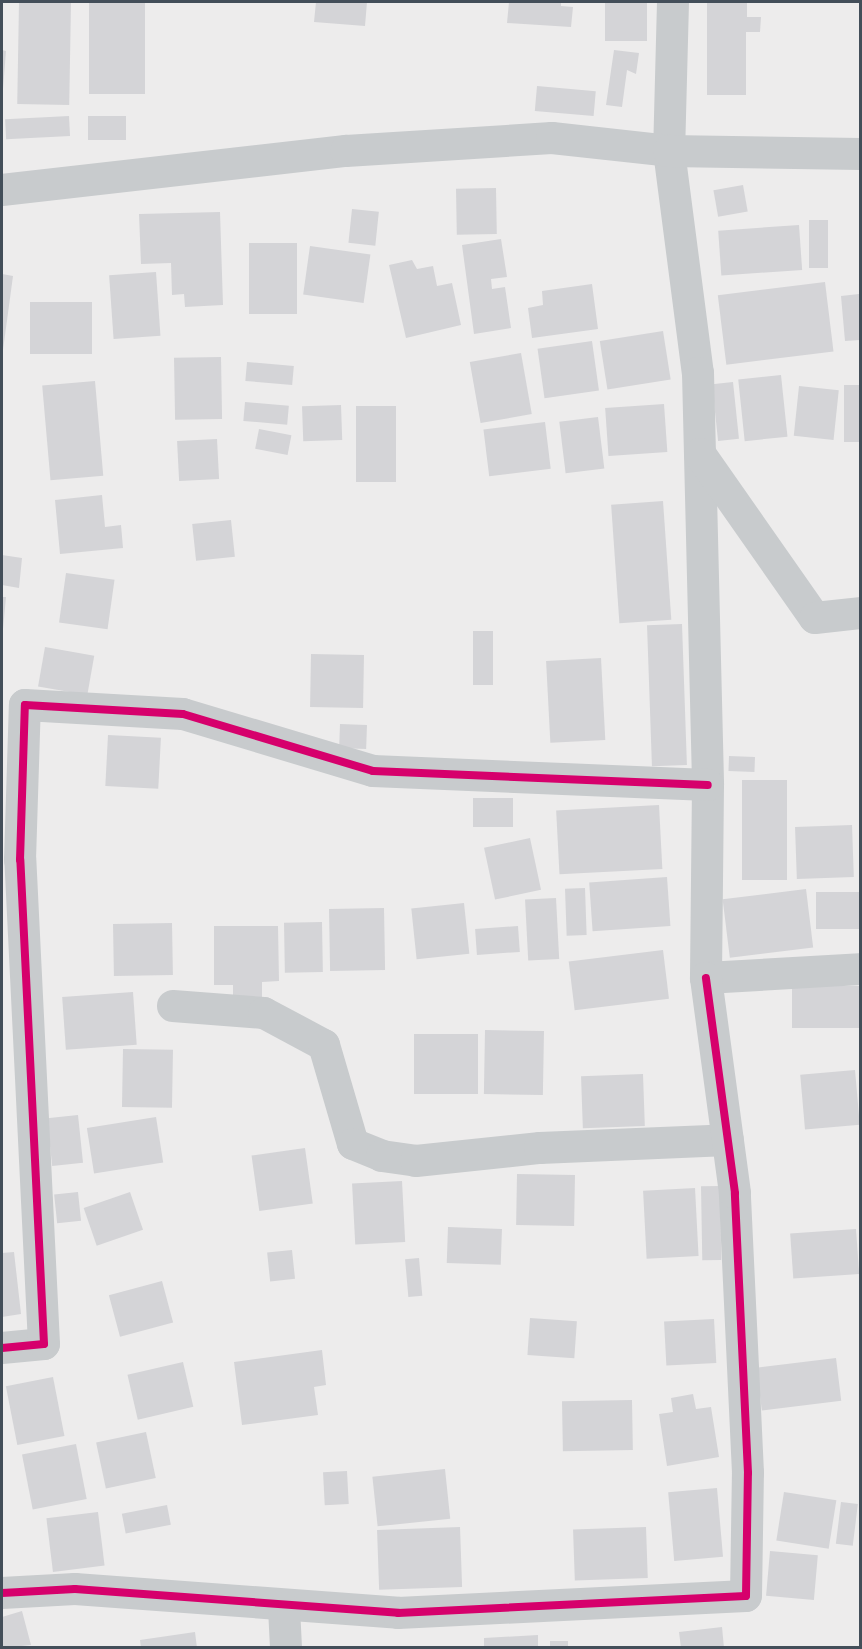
<!DOCTYPE html>
<html>
<head>
<meta charset="utf-8">
<style>
	body { margin:0 }
	#map { position:relative; width:862px; height:1649px; overflow:hidden; background:#edecec; font-family:"Sofia Sans Condensed",sans-serif }
	div>[style] { position:absolute }
	.building>* { inset:0; background:#d4d4d7; transform-origin:0 0 }
	.street>* { height:32px; margin:-16px; padding:0 16px; transform-origin:16px; border-radius:16px; background:#c8cbcd }
	.cycleway>* { height:8px; margin:-4px; padding:0 4px; transform-origin:4px; border-radius:4px; background:#d6006c }
	span { translate:-50% -50%; white-space:nowrap; text-align:center; line-height:1.15; -webkit-text-stroke:4.5px #fff; paint-order:stroke }
	.frame { position:absolute; inset:0; border:3px solid #434e59; pointer-events:none }
</style>
</head>
<body>
<div id="map">
	<div class="building">
		<i style="left:19px;top:2px;width:52px;height:102px;rotate:1deg"></i>
		<i style="left:89px;top:2px;width:56px;height:92px"></i>
		<i style="clip-path:polygon(316px 2px,367px 2px,365px 26px,314px 22px)"></i>
		<i style="clip-path:polygon(509px 2px,561px 2px,561px 6px,573px 7px,571px 27px,507px 23px)"></i>
		<i style="left:605px;top:2px;width:42px;height:39px"></i>
		<i style="clip-path:polygon(707px 3px,747px 3px,747px 17px,761px 17px,760px 32px,746px 32px,746px 95px,707px 95px)"></i>
		<i style="clip-path:polygon(2px 50px,6px 51px,3px 89px,2px 89px)"></i>
		<i style="clip-path:polygon(614px 50px,639px 53px,636px 74px,627px 70px,622px 107px,606px 105px)"></i>
		<i style="left:537px;top:86px;width:59px;height:25px;rotate:5deg"></i>
		<i style="left:69px;top:116px;width:20px;height:64px;rotate:87deg"></i>
		<i style="left:126px;top:116px;width:24px;height:38px;rotate:90deg"></i>
		<i style="left:743px;top:185px;width:27px;height:30px;rotate:80deg"></i>
		<i style="left:496px;top:188px;width:46px;height:40px;rotate:89deg"></i>
		<i style="left:352px;top:209px;width:27px;height:34px;rotate:6deg"></i>
		<i style="clip-path:polygon(220px 212px,223px 305px,185px 307px,184px 294px,172px 295px,171px 263px,141px 264px,139px 214px)"></i>
		<i style="left:809px;top:220px;width:19px;height:48px"></i>
		<i style="left:799px;top:225px;width:45px;height:81px;rotate:86deg"></i>
		<i style="clip-path:polygon(501px 239px,507px 277px,491px 279px,492px 289px,505px 287px,511px 328px,474px 334px,462px 245px)"></i>
		<i style="left:249px;top:243px;width:48px;height:71px"></i>
		<i style="left:310px;top:246px;width:61px;height:49px;rotate:8deg"></i>
		<i style="clip-path:polygon(412px 260px,417px 269px,433px 266px,437px 286px,452px 283px,461px 325px,406px 338px,389px 265px)"></i>
		<i style="left:156px;top:272px;width:64px;height:47px;rotate:86deg"></i>
		<i style="clip-path:polygon(2px 274px,13px 276px,3px 350px,2px 350px)"></i>
		<i style="left:825px;top:282px;width:70px;height:108px;rotate:83deg"></i>
		<i style="clip-path:polygon(592px 284px,598px 329px,532px 338px,528px 308px,543px 305px,542px 291px)"></i>
		<i style="clip-path:polygon(859px 294px,860px 340px,845px 341px,841px 296px)"></i>
		<i style="left:30px;top:302px;width:62px;height:52px"></i>
		<i style="left:663px;top:331px;width:49px;height:64px;rotate:81deg"></i>
		<i style="left:592px;top:341px;width:50px;height:55px;rotate:82deg"></i>
		<i style="left:521px;top:353px;width:62px;height:52px;rotate:80deg"></i>
		<i style="left:221px;top:357px;width:62px;height:47px;rotate:89deg"></i>
		<i style="left:247px;top:362px;width:47px;height:19px;rotate:5deg"></i>
		<i style="left:781px;top:375px;width:62px;height:43px;rotate:84deg"></i>
		<i style="left:95px;top:381px;width:95px;height:53px;rotate:85deg"></i>
		<i style="left:733px;top:382px;width:57px;height:21px;rotate:84deg"></i>
		<i style="left:844px;top:385px;width:16px;height:57px"></i>
		<i style="left:799px;top:386px;width:40px;height:50px;rotate:6deg"></i>
		<i style="left:245px;top:402px;width:44px;height:19px;rotate:5deg"></i>
		<i style="left:664px;top:404px;width:48px;height:59px;rotate:86deg"></i>
		<i style="left:341px;top:405px;width:35px;height:39px;rotate:88deg"></i>
		<i style="left:356px;top:406px;width:40px;height:76px"></i>
		<i style="left:598px;top:417px;width:52px;height:39px;rotate:83deg"></i>
		<i style="left:545px;top:422px;width:47px;height:62px;rotate:83deg"></i>
		<i style="left:259px;top:429px;width:33px;height:20px;rotate:11deg"></i>
		<i style="left:217px;top:439px;width:40px;height:40px;rotate:87deg"></i>
		<i style="clip-path:polygon(102px 495px,105px 527px,121px 525px,123px 548px,60px 554px,55px 500px)"></i>
		<i style="left:663px;top:501px;width:119px;height:52px;rotate:86deg"></i>
		<i style="left:231px;top:520px;width:37px;height:39px;rotate:84deg"></i>
		<i style="clip-path:polygon(2px 555px,22px 558px,19px 588px,2px 585px)"></i>
		<i style="left:66px;top:573px;width:49px;height:50px;rotate:8deg"></i>
		<i style="clip-path:polygon(2px 597px,6px 597px,3px 629px,2px 629px)"></i>
		<i style="left:682px;top:624px;width:141px;height:35px;rotate:88deg"></i>
		<i style="left:473px;top:631px;width:20px;height:54px"></i>
		<i style="left:45px;top:647px;width:50px;height:40px;rotate:10deg"></i>
		<i style="left:311px;top:654px;width:53px;height:53px;rotate:1deg"></i>
		<i style="left:601px;top:658px;width:82px;height:55px;rotate:87deg"></i>
		<i style="left:340px;top:724px;width:27px;height:24px;rotate:2deg"></i>
		<i style="left:108px;top:735px;width:53px;height:51px;rotate:3deg"></i>
		<i style="left:729px;top:756px;width:26px;height:15px;rotate:2deg"></i>
		<i style="left:742px;top:780px;width:45px;height:100px"></i>
		<i style="left:513px;top:798px;width:29px;height:40px;rotate:90deg"></i>
		<i style="left:659px;top:805px;width:64px;height:103px;rotate:87deg"></i>
		<i style="left:852px;top:825px;width:52px;height:57px;rotate:88deg"></i>
		<i style="left:530px;top:838px;width:53px;height:47px;rotate:78deg"></i>
		<i style="left:667px;top:877px;width:49px;height:78px;rotate:86deg"></i>
		<i style="left:585px;top:888px;width:47px;height:20px;rotate:88deg"></i>
		<i style="left:806px;top:889px;width:59px;height:84px;rotate:83deg"></i>
		<i style="left:860px;top:892px;width:37px;height:44px;rotate:90deg"></i>
		<i style="left:556px;top:898px;width:61px;height:31px;rotate:87deg"></i>
		<i style="left:464px;top:903px;width:51px;height:53px;rotate:84deg"></i>
		<i style="left:384px;top:908px;width:62px;height:55px;rotate:89deg"></i>
		<i style="left:322px;top:922px;width:50px;height:38px;rotate:89deg"></i>
		<i style="left:172px;top:923px;width:52px;height:59px;rotate:89deg"></i>
		<i style="clip-path:polygon(214px 926px,278px 926px,279px 981px,262px 982px,262px 1000px,233px 1000px,233px 985px,214px 985px)"></i>
		<i style="left:518px;top:926px;width:26px;height:43px;rotate:86deg"></i>
		<i style="left:663px;top:950px;width:49px;height:95px;rotate:83deg"></i>
		<i style="left:860px;top:986px;width:42px;height:68px;rotate:90deg"></i>
		<i style="left:133px;top:992px;width:53px;height:71px;rotate:86deg"></i>
		<i style="left:485px;top:1030px;width:59px;height:64px;rotate:1deg"></i>
		<i style="left:414px;top:1034px;width:64px;height:60px"></i>
		<i style="left:123px;top:1049px;width:50px;height:58px;rotate:1deg"></i>
		<i style="left:855px;top:1070px;width:55px;height:55px;rotate:85deg"></i>
		<i style="left:643px;top:1074px;width:52px;height:62px;rotate:88deg"></i>
		<i style="left:78px;top:1115px;width:48px;height:31px;rotate:84deg"></i>
		<i style="left:156px;top:1117px;width:46px;height:70px;rotate:81deg"></i>
		<i style="left:305px;top:1148px;width:56px;height:54px;rotate:82deg"></i>
		<i style="left:517px;top:1174px;width:58px;height:51px;rotate:1deg"></i>
		<i style="left:402px;top:1181px;width:61px;height:50px;rotate:87deg"></i>
		<i style="left:720px;top:1186px;width:74px;height:19px;rotate:89deg"></i>
		<i style="left:695px;top:1188px;width:68px;height:52px;rotate:87deg"></i>
		<i style="left:78px;top:1192px;width:29px;height:24px;rotate:84deg"></i>
		<i style="left:130px;top:1192px;width:40px;height:49px;rotate:71deg"></i>
		<i style="left:448px;top:1227px;width:54px;height:36px;rotate:2deg"></i>
		<i style="left:856px;top:1229px;width:45px;height:66px;rotate:86deg"></i>
		<i style="left:292px;top:1250px;width:29px;height:25px;rotate:84deg"></i>
		<i style="clip-path:polygon(14px 1252px,21px 1314px,2px 1317px,2px 1253px)"></i>
		<i style="left:419px;top:1258px;width:38px;height:14px;rotate:85deg"></i>
		<i style="left:162px;top:1281px;width:43px;height:55px;rotate:75deg"></i>
		<i style="left:530px;top:1318px;width:47px;height:37px;rotate:4deg"></i>
		<i style="left:714px;top:1319px;width:44px;height:50px;rotate:87deg"></i>
		<i style="clip-path:polygon(322px 1350px,326px 1385px,314px 1387px,318px 1415px,242px 1425px,234px 1362px)"></i>
		<i style="left:836px;top:1358px;width:43px;height:80px;rotate:83deg"></i>
		<i style="left:183px;top:1362px;width:46px;height:57px;rotate:77deg"></i>
		<i style="left:53px;top:1377px;width:60px;height:48px;rotate:79deg"></i>
		<i style="clip-path:polygon(693px 1394px,696px 1409px,711px 1407px,719px 1457px,667px 1466px,659px 1414px,673px 1412px,671px 1398px)"></i>
		<i style="left:632px;top:1400px;width:50px;height:70px;rotate:89deg"></i>
		<i style="left:146px;top:1432px;width:47px;height:51px;rotate:78deg"></i>
		<i style="left:76px;top:1444px;width:56px;height:55px;rotate:79deg"></i>
		<i style="left:445px;top:1469px;width:50px;height:73px;rotate:84deg"></i>
		<i style="left:347px;top:1471px;width:33px;height:24px;rotate:87deg"></i>
		<i style="left:717px;top:1488px;width:69px;height:49px;rotate:85deg"></i>
		<i style="left:784px;top:1492px;width:53px;height:49px;rotate:9deg"></i>
		<i style="left:841px;top:1502px;width:17px;height:42px;rotate:7deg"></i>
		<i style="left:167px;top:1505px;width:20px;height:46px;rotate:79deg"></i>
		<i style="left:98px;top:1512px;width:54px;height:52px;rotate:83deg"></i>
		<i style="left:460px;top:1527px;width:60px;height:83px;rotate:88deg"></i>
		<i style="left:646px;top:1527px;width:51px;height:73px;rotate:88deg"></i>
		<i style="left:770px;top:1551px;width:48px;height:45px;rotate:5deg"></i>
		<i style="clip-path:polygon(22px 1611px,31px 1645px,2px 1648px,2px 1617px)"></i>
		<i style="clip-path:polygon(722px 1627px,724px 1648px,681px 1648px,679px 1632px)"></i>
		<i style="clip-path:polygon(195px 1632px,197px 1648px,141px 1648px,140px 1640px)"></i>
		<i style="clip-path:polygon(538px 1635px,538px 1648px,484px 1648px,484px 1638px)"></i>
		<i style="left:550px;top:1641px;width:18px;height:7px"></i>
	</div>
	<div class="street">
		<i style="left:673px;top:2px;width:149px;rotate:91.5deg"></i>
		<i style="left:669px;top:151px;width:224px;rotate:82.6deg"></i>
		<i style="left:698px;top:373px;width:412px;rotate:88.6deg"></i>
		<i style="left:708px;top:785px;width:193px;rotate:90.6deg"></i>
		<i style="left:706px;top:978px;width:154px;rotate:-3.3deg"></i>
		<i style="left:2px;top:190px;width:346px;rotate:-6.5deg"></i>
		<i style="left:346px;top:151px;width:206px;rotate:-3.6deg"></i>
		<i style="left:552px;top:138px;width:118px;rotate:6.3deg"></i>
		<i style="left:669px;top:151px;width:191px;rotate:0.9deg"></i>
		<i style="left:700px;top:454px;width:200px;rotate:55deg"></i>
		<i style="left:815px;top:618px;width:45px;rotate:-6.3deg"></i>
		<i style="left:173px;top:1006px;width:91px;rotate:4.4deg"></i>
		<i style="left:264px;top:1013px;width:68px;rotate:28.1deg"></i>
		<i style="left:324px;top:1045px;width:103px;rotate:73.7deg"></i>
		<i style="left:353px;top:1144px;width:31px;rotate:22deg"></i>
		<i style="left:382px;top:1156px;width:34px;rotate:8deg"></i>
		<i style="left:416px;top:1161px;width:125px;rotate:-6deg"></i>
		<i style="left:540px;top:1148px;width:188px;rotate:-2.4deg"></i>
		<i style="left:2px;top:1348px;width:42px;rotate:-5.4deg"></i>
		<i style="left:44px;top:1344px;width:485px;rotate:-92.8deg"></i>
		<i style="left:20px;top:860px;width:155px;rotate:-88.2deg"></i>
		<i style="left:25px;top:705px;width:158px;rotate:3.3deg"></i>
		<i style="left:183px;top:714px;width:198px;rotate:16.7deg"></i>
		<i style="left:373px;top:771px;width:335px;rotate:2.4deg"></i>
		<i style="left:2px;top:1593px;width:73px;rotate:-3.1deg"></i>
		<i style="left:75px;top:1589px;width:324px;rotate:4.2deg"></i>
		<i style="left:398px;top:1613px;width:348px;rotate:-2.8deg"></i>
		<i style="left:746px;top:1596px;width:123px;rotate:-89.1deg"></i>
		<i style="left:748px;top:1473px;width:280px;rotate:-92.7deg"></i>
		<i style="left:735px;top:1193px;width:217px;rotate:-97.7deg"></i>
		<i style="left:284px;top:1608px;width:40px;rotate:87.1deg"></i>
	</div>
	<div class="cycleway">
		<i style="left:2px;top:1348px;width:42px;rotate:-5.4deg"></i>
		<i style="left:44px;top:1344px;width:485px;rotate:-92.8deg"></i>
		<i style="left:20px;top:860px;width:155px;rotate:-88.2deg"></i>
		<i style="left:25px;top:705px;width:158px;rotate:3.3deg"></i>
		<i style="left:183px;top:714px;width:198px;rotate:16.7deg"></i>
		<i style="left:373px;top:771px;width:335px;rotate:2.4deg"></i>
		<i style="left:2px;top:1593px;width:73px;rotate:-3.1deg"></i>
		<i style="left:75px;top:1589px;width:324px;rotate:4.2deg"></i>
		<i style="left:398px;top:1613px;width:348px;rotate:-2.8deg"></i>
		<i style="left:746px;top:1596px;width:123px;rotate:-89.1deg"></i>
		<i style="left:748px;top:1473px;width:280px;rotate:-92.7deg"></i>
		<i style="left:735px;top:1193px;width:217px;rotate:-97.7deg"></i>
	</div>
	<div class="frame"></div>
</div>
</body>
</html>
